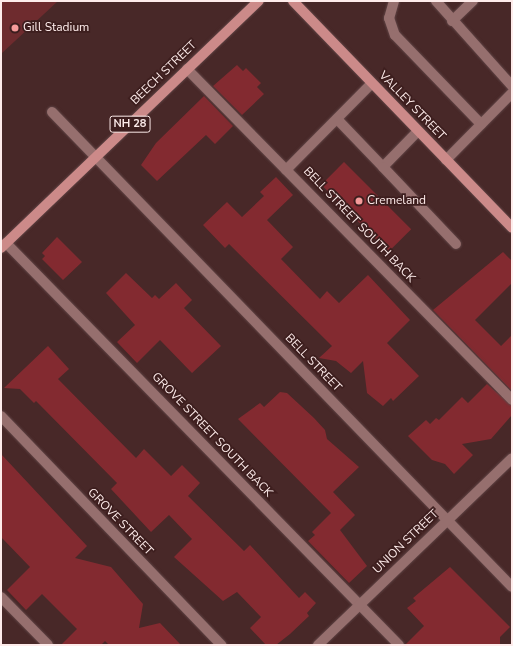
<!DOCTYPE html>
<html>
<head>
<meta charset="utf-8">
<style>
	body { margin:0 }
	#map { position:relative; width:513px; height:646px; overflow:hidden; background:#482828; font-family:"Nunito Sans",sans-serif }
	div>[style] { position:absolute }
	.green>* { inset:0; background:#6e2b2e }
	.building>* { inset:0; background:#832a30; transform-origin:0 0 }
	.roads { filter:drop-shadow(0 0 1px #5f4445) drop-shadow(0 0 1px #5f4445) }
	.minor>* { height:10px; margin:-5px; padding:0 5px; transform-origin:5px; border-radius:5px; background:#966f6e }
	.major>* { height:10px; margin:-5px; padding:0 5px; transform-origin:5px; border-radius:5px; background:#cc8a89 }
	.dots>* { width:11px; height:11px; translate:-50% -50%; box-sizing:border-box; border:2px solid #3d1e1e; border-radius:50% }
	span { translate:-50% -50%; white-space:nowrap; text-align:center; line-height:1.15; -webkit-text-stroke:3.5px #3d1e1e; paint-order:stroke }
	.shield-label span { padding:1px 3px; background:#3d1e1e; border:1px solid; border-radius:3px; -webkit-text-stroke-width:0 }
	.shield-label { font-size:11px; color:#feeceb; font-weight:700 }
	.poi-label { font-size:12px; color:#feeceb }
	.left { translate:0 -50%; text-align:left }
	.street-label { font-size:12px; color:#feeceb }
	.frame { position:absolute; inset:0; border:2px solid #feeceb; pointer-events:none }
</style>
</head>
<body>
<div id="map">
	<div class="green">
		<i style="clip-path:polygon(1px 1px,58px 1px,1px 54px)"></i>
	</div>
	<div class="building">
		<i style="clip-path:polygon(237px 65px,243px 71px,246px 68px,261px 83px,257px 87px,264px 94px,242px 115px,213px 86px)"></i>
		<i style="clip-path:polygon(204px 96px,233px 126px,215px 144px,206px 135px,157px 181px,141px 165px,156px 143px)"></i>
		<i style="left:344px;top:162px;width:95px;height:32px;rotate:45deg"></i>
		<i style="clip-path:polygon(276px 177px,293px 195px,267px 220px,293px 247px,281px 259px,320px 299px,327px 291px,339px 303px,368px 275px,410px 320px,387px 343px,419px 376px,393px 401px,391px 398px,383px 406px,367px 393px,363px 361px,351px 373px,336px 361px,319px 358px,332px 346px,229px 244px,225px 248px,203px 225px,227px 202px,242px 217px,264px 196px,260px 192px)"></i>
		<i style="clip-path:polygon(57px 237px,82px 262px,63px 280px,42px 259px,45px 256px,42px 253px)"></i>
		<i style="clip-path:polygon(503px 252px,512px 261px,512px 283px,475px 320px,501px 346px,512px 335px,512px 391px,433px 310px)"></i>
		<i style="clip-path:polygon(126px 273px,152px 298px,155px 295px,159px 299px,176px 283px,192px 300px,184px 308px,221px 346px,192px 373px,160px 340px,137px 363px,117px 342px,135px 325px,106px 293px)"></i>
		<i style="clip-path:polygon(48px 346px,69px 369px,58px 379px,136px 458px,144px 449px,171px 476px,182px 465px,200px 483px,188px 496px,244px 551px,250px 545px,299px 598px,305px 592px,316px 603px,307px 613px,309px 616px,290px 634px,276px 645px,266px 645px,250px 628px,261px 617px,237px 592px,223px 601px,174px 557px,192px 539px,169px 515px,151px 532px,111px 489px,117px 483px,36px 401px,34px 403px,20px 389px,4px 388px)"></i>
		<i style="clip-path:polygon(487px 384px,512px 406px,512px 415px,491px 439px,462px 444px,473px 455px,454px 474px,445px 464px,432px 460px,408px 436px,426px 420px,430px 424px,436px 418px,439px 420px,462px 397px,468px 403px)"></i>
		<i style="clip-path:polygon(280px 392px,287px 393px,314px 418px,325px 430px,327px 439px,359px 467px,333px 492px,355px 515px,340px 530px,367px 566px,349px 583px,308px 541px,315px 535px,312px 532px,331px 513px,238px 419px,260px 403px,264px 407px)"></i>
		<i style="clip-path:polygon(1px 454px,87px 546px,75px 558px,111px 567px,143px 604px,139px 628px,160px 623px,181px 645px,109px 645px,105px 641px,101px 645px,61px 645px,77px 629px,42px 594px,26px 610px,7px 590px,30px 567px,1px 537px)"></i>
		<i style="clip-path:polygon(450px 567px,510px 627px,500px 637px,500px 645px,405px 645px,424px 626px,407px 608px,416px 601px,413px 598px)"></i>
	</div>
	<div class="roads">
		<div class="minor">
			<i style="left:394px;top:1px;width:18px;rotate:106deg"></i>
			<i style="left:389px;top:18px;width:18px;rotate:71deg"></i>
			<i style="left:395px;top:35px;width:124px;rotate:46deg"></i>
			<i style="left:436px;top:1px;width:114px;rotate:48.2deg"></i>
			<i style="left:452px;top:21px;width:29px;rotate:-44deg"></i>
			<i style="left:187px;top:69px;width:464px;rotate:45.5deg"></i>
			<i style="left:52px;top:112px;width:661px;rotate:45.92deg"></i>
			<i style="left:337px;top:119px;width:66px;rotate:46.2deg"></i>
			<i style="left:418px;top:131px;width:50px;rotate:134.2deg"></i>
			<i style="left:383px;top:167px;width:106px;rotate:46.5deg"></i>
			<i style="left:446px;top:160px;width:94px;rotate:-45.4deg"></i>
			<i style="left:286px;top:170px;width:122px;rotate:-45.3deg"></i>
			<i style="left:6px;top:243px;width:562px;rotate:45.65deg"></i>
			<i style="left:1px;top:416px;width:318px;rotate:46.1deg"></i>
			<i style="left:1px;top:597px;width:67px;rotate:45.6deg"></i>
			<i style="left:318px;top:645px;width:269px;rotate:-43.9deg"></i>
		</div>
		<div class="major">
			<i style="left:293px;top:1px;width:315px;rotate:46deg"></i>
			<i style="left:1px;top:248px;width:357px;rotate:-43.8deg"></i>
		</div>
	</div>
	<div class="dots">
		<i style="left:15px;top:28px;background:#f59b9a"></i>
		<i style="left:359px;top:201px;background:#f59b9a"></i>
	</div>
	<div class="shield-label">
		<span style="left:130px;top:124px">NH 28</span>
	</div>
	<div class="poi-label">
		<span class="left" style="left:23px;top:28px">Gill Stadium</span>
		<span class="left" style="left:367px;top:201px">Cremeland</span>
	</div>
	<div class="street-label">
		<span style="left:164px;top:73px;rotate:-44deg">BEECH STREET</span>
		<span style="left:412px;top:106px;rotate:46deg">VALLEY STREET</span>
		<span style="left:359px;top:225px;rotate:46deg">BELL STREET SOUTH BACK</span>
		<span style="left:313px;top:363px;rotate:46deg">BELL STREET</span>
		<span style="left:212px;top:435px;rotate:46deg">GROVE STREET SOUTH BACK</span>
		<span style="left:120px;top:522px;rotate:46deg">GROVE STREET</span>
		<span style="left:406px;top:542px;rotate:-44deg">UNION STREET</span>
	</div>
	<div class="frame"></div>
</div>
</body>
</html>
